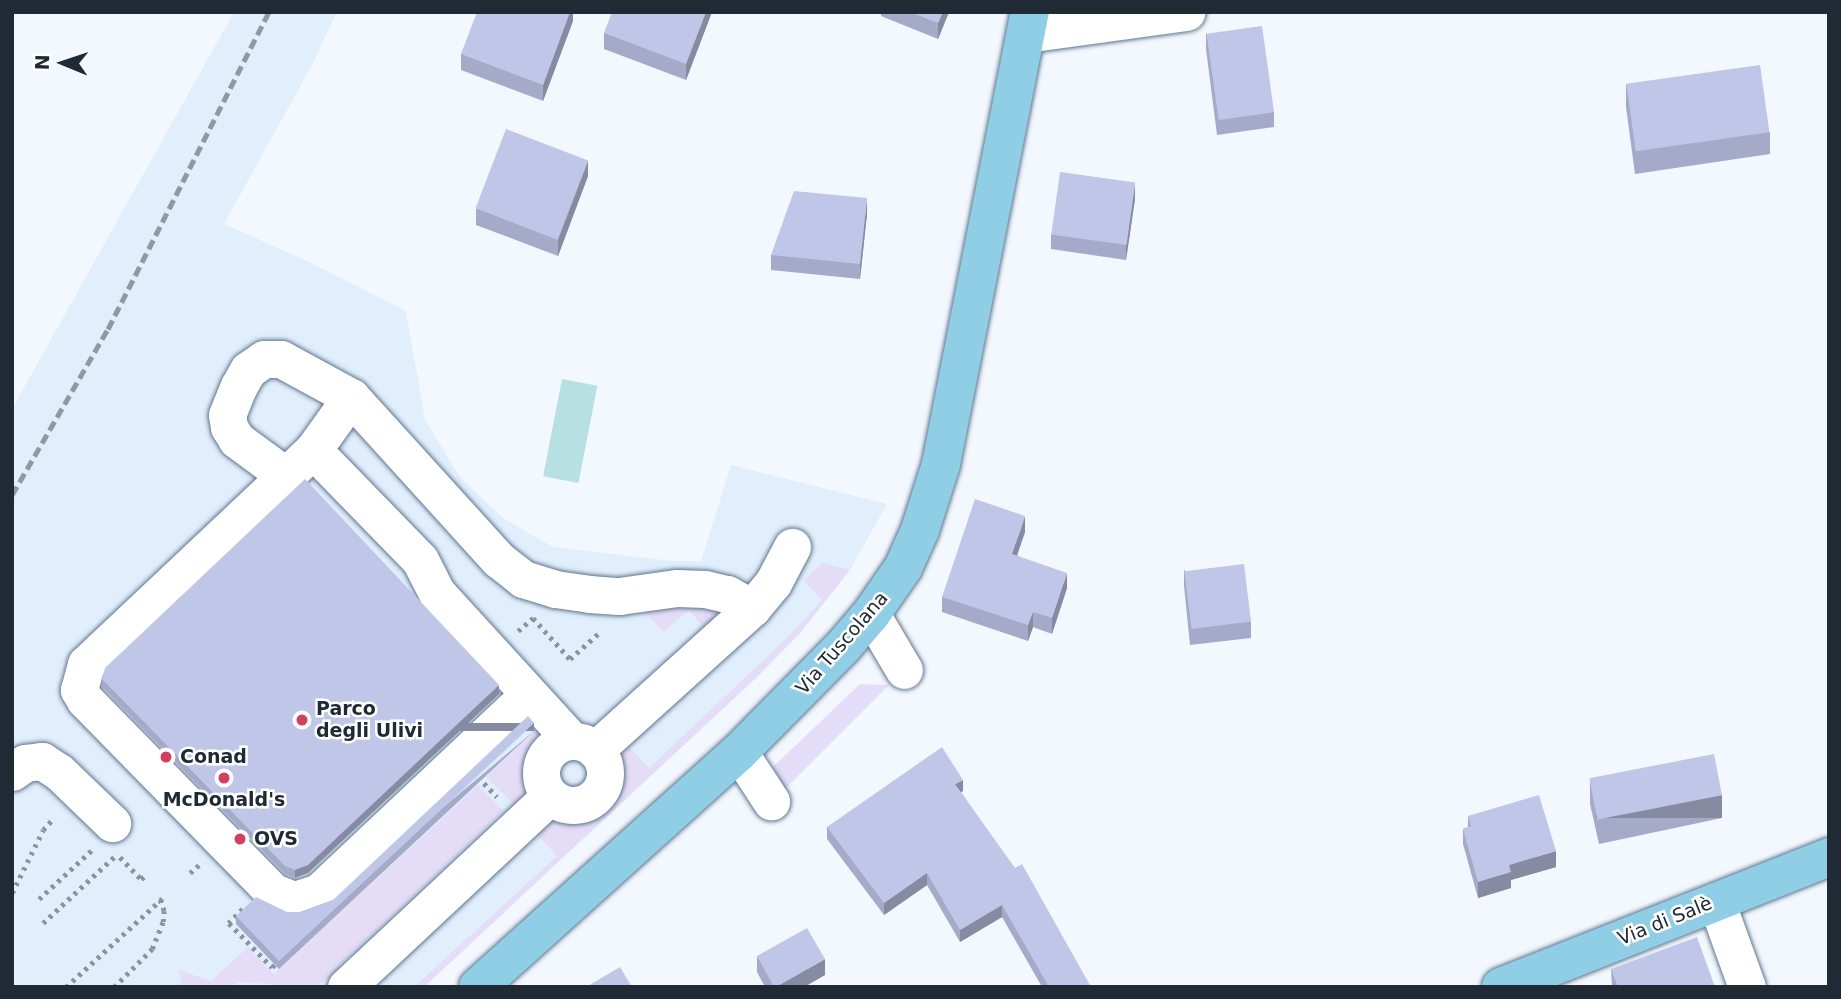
<!DOCTYPE html>
<html>
<head>
<meta charset="utf-8">
<style>
	body { margin:0 }
	#map { position:relative; width:1841px; height:999px; overflow:hidden; background:#f3f8fe; font-family:"DejaVu Sans",sans-serif }
	div>[style] { position:absolute }
	.built>* { inset:0; background:#e1eefc }
	.green>* { inset:0; background:#e5ddf7 }
	.water>* { inset:0; background:#b7e0e3; transform-origin:0 0 }
	.path>* { height:4.5px; margin-top:-2.25px; transform-origin:0; background:repeating-linear-gradient(90deg,#8d949c 0 3.5px,transparent 0 8.5px) }
	.roads { filter:drop-shadow(0 0 2px #5f768f) drop-shadow(0 0 2px #5f768f) }
	.minor>* { height:37px; margin:-18.5px; padding:0 18.5px; transform-origin:18.5px; border-radius:18.5px; background:#fff }
	.minor>.ring { margin:-18.5px; padding:0; box-sizing:content-box; background:none; border:37px solid #fff; border-radius:50% }
	.major>* { height:38px; margin:-19px; padding:0 19px; transform-origin:19px; border-radius:19px; background:#90cee6 }
	.rail>* { height:5px; margin-top:-2.5px; transform-origin:0; background:repeating-linear-gradient(90deg,#9198a0 0 10px,transparent 0 15px) }
	.wall>* { inset:0; background:#a4aac8 }
	.shaded-wall>* { inset:0; background:#868ba2; transform-origin:0 0 }
	.building>* { inset:0; background:#bfc6e8; transform-origin:0 0 }
	.dots>* { width:19px; height:19px; translate:-50% -50%; box-sizing:border-box; border:4px solid #fff; border-radius:50% }
	span { translate:-50% -50%; white-space:nowrap; text-align:center; line-height:1.15; -webkit-text-stroke:5px #fff; paint-order:stroke }
	.street-label { font-size:19px; color:#202a35 }
	.poi-label { font-size:19px; color:#202a35; font-weight:700 }
	.left { translate:0 -50%; text-align:left }
	.frame { position:absolute; inset:0; border:14px solid #202a35; pointer-events:none }
	.north { position:absolute; left:28px; top:28px; width:70px; height:70px; -webkit-text-stroke:5px #fff; paint-order:stroke; rotate:272deg; font-size:19px; font-weight:700; line-height:28px; text-align:center; color:#202a35 }
	.north::after { content:''; display:block; margin:auto; width:24px; height:32px; background:#202a35; clip-path:polygon(50% 0,100% 100%,50% 72%,0 100%) }
</style>
</head>
<body>
<div id="map">
	<div class="built">
		<i style="clip-path:polygon(234px 12px,337px 12px,312px 65px,224px 224px,307px 261px,406px 311px,425px 420px,460px 477px,503px 518px,553px 547px,672px 561px,701px 561px,731px 465px,887px 504px,850px 570px,801px 632px,757px 677px,424px 987px,12px 987px,12px 409px)"></i>
	</div>
	<div class="green">
		<i style="clip-path:polygon(822px 563px,850px 570px,801px 632px,757px 677px,424px 987px,414px 987px,557px 856px,535px 832px,549px 818px,583px 820px,594px 818px,611px 806px,620px 790px,620px 758px,628px 746px,649px 768px,790px 635px,822px 600px,804px 581px)"></i>
		<i style="clip-path:polygon(672px 601px,714px 610px,715px 617px,705px 629px,689px 610px,663px 632px,639px 605px)"></i>
		<i style="clip-path:polygon(860px 684px,889px 685px,785px 789px,773px 767px)"></i>
		<i style="clip-path:polygon(537px 728px,540px 735px,527px 762px,526px 795px,517px 807px,486px 777px)"></i>
		<i style="clip-path:polygon(478px 785px,503px 811px,338px 966px,342px 971px,313px 987px,240px 982px,227px 987px,182px 987px,179px 970px,211px 981px,248px 947px,274px 974px)"></i>
	</div>
	<div class="water">
		<i style="left:562px;top:379px;width:36px;height:99px;rotate:11deg"></i>
	</div>
	<div class="path">
		<i style="left:518px;top:631px;width:20px;rotate:-41deg"></i>
		<i style="left:533px;top:618px;width:55px;rotate:47.9deg"></i>
		<i style="left:570px;top:659px;width:40px;rotate:-42deg"></i>
		<i style="left:484px;top:783px;width:19px;rotate:47deg"></i>
		<i style="left:120px;top:857px;width:30px;rotate:46deg"></i>
		<i style="left:141px;top:879px;width:5px;rotate:-37deg"></i>
		<i style="left:190px;top:873px;width:13px;rotate:-42deg"></i>
		<i style="left:12px;top:893px;width:70px;rotate:-63.8deg"></i>
		<i style="left:43px;top:830px;width:15px;rotate:-48deg"></i>
		<i style="left:39px;top:899px;width:72px;rotate:-42.8deg"></i>
		<i style="left:243px;top:909px;width:20px;rotate:135deg"></i>
		<i style="left:229px;top:923px;width:62px;rotate:45.7deg"></i>
		<i style="left:272px;top:967px;width:8px;rotate:-40deg"></i>
		<i style="left:43px;top:923px;width:97px;rotate:-42.9deg"></i>
		<i style="left:66px;top:987px;width:133px;rotate:-42.6deg"></i>
		<i style="left:114px;top:987px;width:54px;rotate:-45deg"></i>
		<i style="left:152px;top:949px;width:29px;rotate:-68deg"></i>
		<i style="left:163px;top:922px;width:11px;rotate:-85deg"></i>
		<i style="left:164px;top:911px;width:12px;rotate:-110deg"></i>
	</div>
	<div class="roads">
		<div class="minor">
			<i style="left:1026px;top:34px;width:162px;rotate:-7.8deg"></i>
			<i style="left:313px;top:450px;width:65px;rotate:-54.4deg"></i>
			<i style="left:286px;top:476px;width:61px;rotate:-143.7deg"></i>
			<i style="left:237px;top:440px;width:15px;rotate:-122deg"></i>
			<i style="left:229px;top:427px;width:12px;rotate:-99deg"></i>
			<i style="left:227px;top:415px;width:31px;rotate:-68deg"></i>
			<i style="left:239px;top:386px;width:18px;rotate:-61deg"></i>
			<i style="left:248px;top:370px;width:19px;rotate:-35deg"></i>
			<i style="left:264px;top:359px;width:17px"></i>
			<i style="left:281px;top:359px;width:80px;rotate:28.5deg"></i>
			<i style="left:351px;top:397px;width:220px;rotate:47.8deg"></i>
			<i style="left:499px;top:560px;width:31px;rotate:38deg"></i>
			<i style="left:523px;top:579px;width:34px;rotate:17deg"></i>
			<i style="left:555px;top:589px;width:34px;rotate:8deg"></i>
			<i style="left:589px;top:594px;width:30px;rotate:4deg"></i>
			<i style="left:619px;top:596px;width:59px;rotate:-7.9deg"></i>
			<i style="left:677px;top:588px;width:28px;rotate:2deg"></i>
			<i style="left:705px;top:589px;width:23px;rotate:13deg"></i>
			<i style="left:727px;top:594px;width:29px;rotate:29deg"></i>
			<i style="left:871px;top:614px;width:65px;rotate:59.5deg"></i>
			<i style="left:528px;top:695px;width:287px;rotate:136.7deg"></i>
			<i style="left:319px;top:892px;width:26px;rotate:162deg"></i>
			<i style="left:294px;top:900px;width:22px;rotate:-159deg"></i>
			<i style="left:273px;top:892px;width:269px;rotate:-134.4deg"></i>
			<i style="left:85px;top:700px;width:12px;rotate:-121deg"></i>
			<i style="left:79px;top:690px;width:27px;rotate:-75deg"></i>
			<i style="left:86px;top:664px;width:312px;rotate:-43.3deg"></i>
			<i style="left:313px;top:450px;width:153px;rotate:45.8deg"></i>
			<i style="left:420px;top:560px;width:37px;rotate:63deg"></i>
			<i style="left:437px;top:593px;width:199px;rotate:47.6deg"></i>
			<i class="ring" style="left:541px;top:741px;width:27px;height:27px"></i>
			<i style="left:595px;top:750px;width:212px;rotate:-42.1deg"></i>
			<i style="left:752px;top:608px;width:33px;rotate:-50deg"></i>
			<i style="left:773px;top:583px;width:41px;rotate:-62.2deg"></i>
			<i style="left:739px;top:752px;width:59px;rotate:56.9deg"></i>
			<i style="left:12px;top:772px;width:16px;rotate:-35deg"></i>
			<i style="left:25px;top:763px;width:17px;rotate:-7deg"></i>
			<i style="left:42px;top:761px;width:20px;rotate:33deg"></i>
			<i style="left:59px;top:772px;width:74px;rotate:43.9deg"></i>
			<i style="left:1716px;top:901px;width:91px;rotate:70.2deg"></i>
			<i style="left:346px;top:987px;width:279px;rotate:-43.1deg"></i>
		</div>
		<div class="major">
			<i style="left:478px;top:987px;width:351px;rotate:-42deg"></i>
			<i style="left:739px;top:752px;width:146px;rotate:-45.3deg"></i>
			<i style="left:842px;top:648px;width:45px;rotate:-49.5deg"></i>
			<i style="left:871px;top:614px;width:56px;rotate:-55.2deg"></i>
			<i style="left:903px;top:568px;width:42px;rotate:-65.9deg"></i>
			<i style="left:920px;top:530px;width:69px;rotate:-72.3deg"></i>
			<i style="left:941px;top:464px;width:461px;rotate:-78.9deg"></i>
			<i style="left:1501px;top:987px;width:353px;rotate:-21.6deg"></i>
		</div>
	</div>
	<div class="rail">
		<i style="left:12px;top:495px;width:192px;rotate:-60deg"></i>
		<i style="left:108px;top:329px;width:356px;rotate:-63.1deg"></i>
	</div>
	<div class="wall">
		<i style="clip-path:polygon(573px 12px,573px 21px,543px 101px,461px 70px,461px 54px)"></i>
		<i style="clip-path:polygon(712px 12px,686px 80px,604px 49px,604px 33px)"></i>
		<i style="clip-path:polygon(881px 12px,949px 12px,938px 39px,881px 16px)"></i>
		<i style="clip-path:polygon(1206px 33px,1274px 112px,1274px 127px,1217px 135px,1206px 49px)"></i>
		<i style="clip-path:polygon(1626px 84px,1770px 132px,1770px 154px,1635px 174px,1626px 107px)"></i>
		<i style="clip-path:polygon(588px 176px,558px 256px,476px 225px,476px 209px)"></i>
		<i style="clip-path:polygon(1135px 199px,1126px 260px,1051px 249px,1051px 234px)"></i>
		<i style="clip-path:polygon(867px 214px,860px 279px,771px 270px,771px 255px)"></i>
		<i style="clip-path:polygon(1025px 532px,1017px 555px,1067px 588px,1052px 634px,1033px 627px,1028px 641px,942px 612px,942px 597px)"></i>
		<i style="clip-path:polygon(1184px 570px,1251px 622px,1251px 638px,1190px 645px,1184px 586px)"></i>
		<i style="clip-path:polygon(102px 679px,499px 694px,308px 873px,295px 878px,285px 874px,102px 687px)"></i>
		<i style="clip-path:polygon(534px 731px,279px 969px,236px 924px,236px 916px,287px 912px,300px 912px,333px 900px)"></i>
		<i style="clip-path:polygon(1590px 781px,1722px 818px,1599px 844px,1590px 804px)"></i>
		<i style="clip-path:polygon(963px 791px,961px 792px,1091px 987px,1042px 987px,1002px 917px,960px 942px,927px 885px,884px 915px,827px 839px,827px 827px)"></i>
		<i style="clip-path:polygon(1468px 816px,1556px 867px,1511px 880px,1511px 888px,1478px 898px,1463px 844px,1463px 829px,1468px 827px)"></i>
		<i style="clip-path:polygon(757px 956px,825px 975px,804px 987px,765px 987px,757px 972px)"></i>
		<i style="clip-path:polygon(1611px 969px,1715px 987px,1612px 987px)"></i>
	</div>
	<div class="shaded-wall">
		<i style="clip-path:polygon(570px 12px,573px 12px,573px 21px,543px 101px,543px 85px)"></i>
		<i style="clip-path:polygon(706px 12px,712px 12px,686px 80px,686px 64px)"></i>
		<i style="clip-path:polygon(943px 12px,949px 12px,938px 39px,938px 23px)"></i>
		<i style="clip-path:polygon(588px 160px,588px 176px,558px 256px,558px 240px)"></i>
		<i style="clip-path:polygon(1135px 183px,1135px 199px,1126px 260px,1126px 245px)"></i>
		<i style="clip-path:polygon(867px 198px,867px 214px,860px 279px,860px 264px)"></i>
		<i style="clip-path:polygon(1025px 516px,1025px 532px,1012px 570px,1012px 554px)"></i>
		<i style="clip-path:polygon(1067px 573px,1067px 588px,1052px 634px,1052px 618px)"></i>
		<i style="clip-path:polygon(1033px 612px,1033px 627px,1028px 641px,1028px 625px)"></i>
		<i style="clip-path:polygon(499px 685px,499px 694px,308px 873px,295px 878px,295px 870px)"></i>
		<i style="left:534px;top:723px;width:8px;height:349px;rotate:90deg"></i>
		<i style="clip-path:polygon(963px 780px,963px 791px,955px 796px,955px 784px)"></i>
		<i style="left:1722px;top:795px;width:23px;height:126px;rotate:90deg"></i>
		<i style="clip-path:polygon(1556px 851px,1556px 867px,1511px 880px,1511px 888px,1478px 898px,1478px 882px,1509px 865px)"></i>
		<i style="clip-path:polygon(927px 873px,927px 885px,884px 915px,884px 903px)"></i>
		<i style="clip-path:polygon(1002px 905px,1002px 917px,960px 942px,960px 930px)"></i>
		<i style="clip-path:polygon(825px 959px,825px 975px,804px 987px,776px 987px)"></i>
	</div>
	<div class="building">
		<i style="clip-path:polygon(477px 12px,570px 12px,543px 85px,461px 54px)"></i>
		<i style="clip-path:polygon(612px 12px,706px 12px,686px 64px,604px 33px)"></i>
		<i style="clip-path:polygon(910px 12px,943px 12px,938px 23px)"></i>
		<i style="left:1262px;top:26px;width:87px;height:56px;rotate:82deg"></i>
		<i style="left:1760px;top:65px;width:68px;height:135px;rotate:82deg"></i>
		<i style="left:506px;top:129px;width:88px;height:85px;rotate:21deg"></i>
		<i style="left:1060px;top:172px;width:76px;height:63px;rotate:8deg"></i>
		<i style="clip-path:polygon(794px 191px,867px 198px,860px 264px,771px 255px)"></i>
		<i style="clip-path:polygon(305px 479px,499px 685px,308px 865px,295px 870px,285px 866px,102px 679px,105px 668px)"></i>
		<i style="clip-path:polygon(975px 499px,1025px 516px,1012px 554px,1067px 573px,1052px 618px,1033px 612px,1028px 625px,942px 597px)"></i>
		<i style="left:1244px;top:564px;width:58px;height:60px;rotate:83deg"></i>
		<i style="clip-path:polygon(528px 716px,534px 723px,279px 961px,236px 916px,256px 897px,287px 912px,300px 912px,333px 900px)"></i>
		<i style="clip-path:polygon(942px 747px,963px 780px,955px 784px,1015px 868px,1022px 864px,1091px 987px,1049px 987px,1002px 905px,960px 930px,927px 873px,884px 903px,827px 827px)"></i>
		<i style="left:1714px;top:754px;width:42px;height:127px;rotate:79deg"></i>
		<i style="clip-path:polygon(1539px 795px,1556px 851px,1509px 865px,1511px 872px,1478px 882px,1463px 829px,1471px 826px,1468px 816px)"></i>
		<i style="clip-path:polygon(807px 928px,825px 959px,776px 987px,774px 987px,757px 956px)"></i>
		<i style="clip-path:polygon(1697px 937px,1715px 987px,1618px 987px,1611px 969px)"></i>
		<i style="clip-path:polygon(620px 967px,632px 987px,586px 987px)"></i>
	</div>
	<div class="dots">
		<i style="left:302px;top:720px;background:#d0405f"></i>
		<i style="left:166px;top:757px;background:#d0405f"></i>
		<i style="left:224px;top:778px;background:#d0405f"></i>
		<i style="left:240px;top:839px;background:#d0405f"></i>
	</div>
	<div class="street-label">
		<span style="left:842px;top:643px;rotate:-49deg">Via Tuscolana</span>
		<span style="left:1665px;top:921px;rotate:-22deg">Via di Salè</span>
	</div>
	<div class="poi-label">
		<span class="left" style="left:316px;top:720px">Parco<br>degli Ulivi</span>
		<span class="left" style="left:180px;top:757px">Conad</span>
		<span style="left:224px;top:800px">McDonald's</span>
		<span class="left" style="left:254px;top:839px">OVS</span>
	</div>
	<div class="frame"></div>
	<div class="north">N</div>
</div>
</body>
</html>
